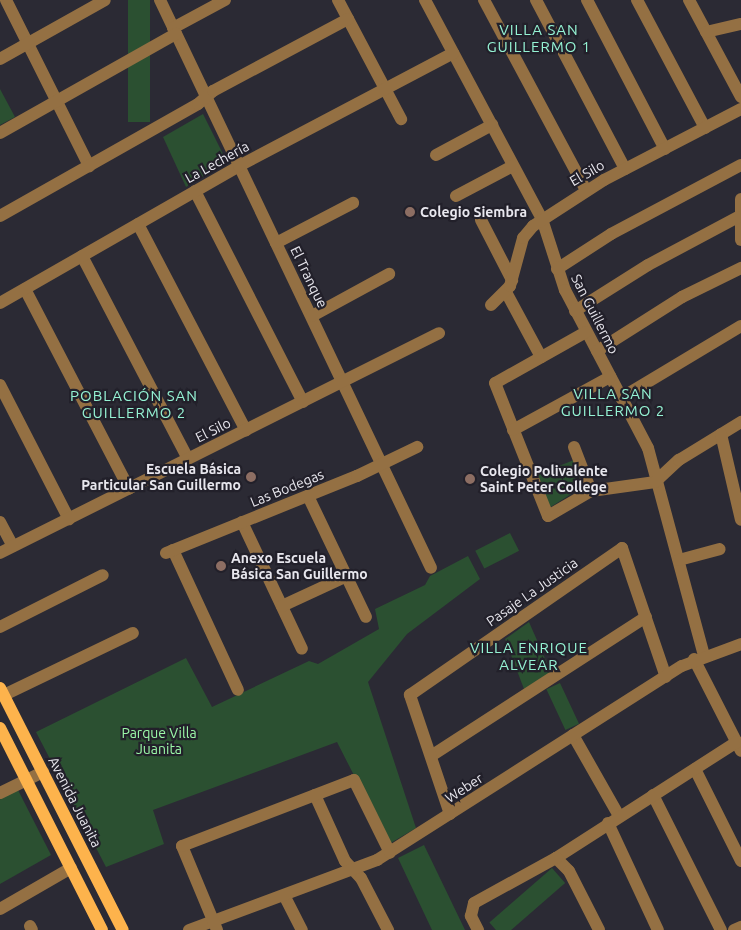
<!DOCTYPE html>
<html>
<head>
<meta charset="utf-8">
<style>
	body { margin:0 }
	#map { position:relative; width:741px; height:930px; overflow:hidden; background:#2b2a34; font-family:Ubuntu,sans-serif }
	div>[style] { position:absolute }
	.green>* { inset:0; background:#2b5031; transform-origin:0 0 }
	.minor>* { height:12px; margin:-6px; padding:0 6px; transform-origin:6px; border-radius:6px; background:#947043 }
	.major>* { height:12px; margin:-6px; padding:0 6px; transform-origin:6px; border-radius:6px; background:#fdb34c }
	.dots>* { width:14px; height:14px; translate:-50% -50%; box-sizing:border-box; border:2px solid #22202a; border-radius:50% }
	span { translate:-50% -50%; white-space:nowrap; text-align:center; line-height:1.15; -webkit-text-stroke:4.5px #22202a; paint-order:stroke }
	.street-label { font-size:14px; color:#e8e7ee }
	.poi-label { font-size:14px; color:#e8e7ee; font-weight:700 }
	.left { translate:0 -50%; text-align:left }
	.right { translate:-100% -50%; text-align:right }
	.park-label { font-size:14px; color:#9bf8a8 }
	.neighbourhood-label { font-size:15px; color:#95f3d4; letter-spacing:1px }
</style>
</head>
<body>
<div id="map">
	<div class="green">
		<i style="left:128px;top:0;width:22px;height:122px"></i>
		<i style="clip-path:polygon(0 89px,15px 117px,0 125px)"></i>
		<i style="clip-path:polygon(203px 114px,223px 154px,223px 164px,186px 187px,163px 137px)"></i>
		<i style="clip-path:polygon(574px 460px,584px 486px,549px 508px,536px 475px)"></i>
		<i style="left:510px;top:533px;width:20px;height:39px;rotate:63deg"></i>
		<i style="clip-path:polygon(468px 556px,480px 579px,407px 634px,368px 682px,416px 828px,389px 844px,337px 742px,153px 810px,164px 844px,106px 867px,36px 732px,186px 658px,212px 707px,309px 661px,318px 664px,379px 629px,375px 609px,425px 585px,430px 576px)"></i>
		<i style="clip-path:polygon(529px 622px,551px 672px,524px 689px,505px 639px)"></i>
		<i style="left:560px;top:683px;width:45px;height:15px;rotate:65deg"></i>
		<i style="clip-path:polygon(18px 790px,51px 855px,0 884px,0 799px)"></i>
		<i style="clip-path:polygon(424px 845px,465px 930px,432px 930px,398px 858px)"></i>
		<i style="left:552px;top:868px;width:20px;height:83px;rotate:49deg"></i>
	</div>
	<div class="minor">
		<i style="left:6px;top:0;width:186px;rotate:63.4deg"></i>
		<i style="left:160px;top:0;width:629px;rotate:64.49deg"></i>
		<i style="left:338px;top:0;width:135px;rotate:62.1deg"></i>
		<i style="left:425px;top:0;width:248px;rotate:61.9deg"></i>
		<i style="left:542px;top:219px;width:75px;rotate:72.1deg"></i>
		<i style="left:565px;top:290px;width:178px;rotate:62.3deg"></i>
		<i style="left:648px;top:448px;width:214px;rotate:74.9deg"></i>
		<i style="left:484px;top:0;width:216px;rotate:61.8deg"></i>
		<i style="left:536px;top:0;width:191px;rotate:62.2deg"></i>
		<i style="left:587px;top:0;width:168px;rotate:62.4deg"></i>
		<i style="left:637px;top:0;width:145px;rotate:62deg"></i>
		<i style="left:689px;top:0;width:110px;rotate:61.8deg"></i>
		<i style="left:173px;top:28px;width:59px;rotate:-28.3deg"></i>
		<i style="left:706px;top:32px;width:36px;rotate:-13deg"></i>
		<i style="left:0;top:59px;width:120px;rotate:-29.3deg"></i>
		<i style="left:0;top:133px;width:202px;rotate:-29.4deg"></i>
		<i style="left:436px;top:155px;width:64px;rotate:-28.2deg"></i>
		<i style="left:195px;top:191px;width:237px;rotate:62.9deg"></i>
		<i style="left:456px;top:196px;width:64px;rotate:-27.8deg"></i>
		<i style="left:741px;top:199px;width:41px;rotate:90deg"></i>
		<i style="left:0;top:216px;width:227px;rotate:-29.5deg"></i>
		<i style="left:198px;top:104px;width:20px;rotate:-41deg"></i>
		<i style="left:213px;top:91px;width:153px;rotate:-28.1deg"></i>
		<i style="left:481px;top:220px;width:68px;rotate:62.7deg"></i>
		<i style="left:138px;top:224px;width:233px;rotate:62.4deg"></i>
		<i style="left:276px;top:243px;width:87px;rotate:-27.5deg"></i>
		<i style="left:82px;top:256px;width:229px;rotate:62.4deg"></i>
		<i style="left:557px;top:269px;width:64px;rotate:-32.9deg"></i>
		<i style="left:611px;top:234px;width:147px;rotate:-28deg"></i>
		<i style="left:25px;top:289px;width:225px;rotate:62.5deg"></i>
		<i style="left:506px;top:292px;width:74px;rotate:61.7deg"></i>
		<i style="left:0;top:303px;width:275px;rotate:-29.8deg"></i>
		<i style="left:239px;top:166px;width:242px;rotate:-27.8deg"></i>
		<i style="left:491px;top:305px;width:27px;rotate:-45deg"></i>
		<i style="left:510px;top:286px;width:50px;rotate:-74.8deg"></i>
		<i style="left:523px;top:238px;width:16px;rotate:-50deg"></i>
		<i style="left:533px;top:226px;width:85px;rotate:-32.9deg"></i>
		<i style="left:604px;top:180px;width:154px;rotate:-27.4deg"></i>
		<i style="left:575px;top:311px;width:86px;rotate:-32.2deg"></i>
		<i style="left:648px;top:265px;width:102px;rotate:-28.1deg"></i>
		<i style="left:312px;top:316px;width:88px;rotate:-28.6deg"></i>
		<i style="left:586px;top:332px;width:104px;rotate:150.7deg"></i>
		<i style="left:495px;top:383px;width:143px;rotate:68.3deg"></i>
		<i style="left:548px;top:516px;width:50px;rotate:-30.2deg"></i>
		<i style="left:591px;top:491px;width:65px;rotate:-8deg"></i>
		<i style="left:655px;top:482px;width:33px;rotate:-43deg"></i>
		<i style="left:679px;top:460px;width:73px;rotate:-31.5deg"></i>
		<i style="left:597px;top:351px;width:101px;rotate:-32.4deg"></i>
		<i style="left:682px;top:297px;width:66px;rotate:-26.2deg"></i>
		<i style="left:0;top:385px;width:151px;rotate:62.8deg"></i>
		<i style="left:621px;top:398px;width:140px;rotate:-31deg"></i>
		<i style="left:513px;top:430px;width:111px;rotate:-28.7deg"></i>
		<i style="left:721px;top:434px;width:88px;rotate:76.9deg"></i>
		<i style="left:574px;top:447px;width:47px;rotate:68.9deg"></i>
		<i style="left:308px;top:496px;width:134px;rotate:64.4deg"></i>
		<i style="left:0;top:522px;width:27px;rotate:62deg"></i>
		<i style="left:242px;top:522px;width:140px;rotate:64.7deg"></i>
		<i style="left:173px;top:550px;width:154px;rotate:65.1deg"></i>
		<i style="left:0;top:553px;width:491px;rotate:-26.6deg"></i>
		<i style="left:166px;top:553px;width:206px;rotate:-22deg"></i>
		<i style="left:357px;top:476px;width:67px;rotate:-25.8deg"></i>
		<i style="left:679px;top:560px;width:42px;rotate:-15deg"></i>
		<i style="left:282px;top:606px;width:72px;rotate:-24.8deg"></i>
		<i style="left:0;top:627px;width:115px;rotate:-26.8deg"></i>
		<i style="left:694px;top:659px;width:103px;rotate:62.9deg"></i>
		<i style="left:4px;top:695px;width:143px;rotate:-25.7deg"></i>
		<i style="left:573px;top:735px;width:93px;rotate:60.4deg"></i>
		<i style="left:431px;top:756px;width:256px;rotate:-32.9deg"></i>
		<i style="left:695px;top:769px;width:103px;rotate:63.4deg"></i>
		<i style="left:0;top:793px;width:48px;rotate:-26deg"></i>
		<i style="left:315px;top:795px;width:72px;rotate:65.6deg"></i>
		<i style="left:345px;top:861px;width:23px;rotate:47deg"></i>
		<i style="left:361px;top:878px;width:59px;rotate:62.6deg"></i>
		<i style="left:653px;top:795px;width:151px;rotate:63.3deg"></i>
		<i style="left:450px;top:814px;width:126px;rotate:-108.6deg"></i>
		<i style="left:410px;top:695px;width:258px;rotate:-34.7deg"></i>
		<i style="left:622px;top:548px;width:136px;rotate:71.2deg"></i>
		<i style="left:608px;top:823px;width:118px;rotate:65deg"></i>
		<i style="left:556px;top:858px;width:215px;rotate:-32.7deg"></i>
		<i style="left:556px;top:858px;width:18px;rotate:45deg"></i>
		<i style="left:569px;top:871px;width:66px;rotate:63deg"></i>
		<i style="left:285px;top:897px;width:37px;rotate:63deg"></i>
		<i style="left:0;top:909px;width:82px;rotate:-30deg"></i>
		<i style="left:30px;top:926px;width:4px;rotate:63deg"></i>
		<i style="left:189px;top:930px;width:201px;rotate:-20.4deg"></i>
		<i style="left:377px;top:860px;width:361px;rotate:-32.5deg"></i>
		<i style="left:682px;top:666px;width:63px;rotate:-20.4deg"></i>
		<i style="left:217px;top:930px;width:91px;rotate:-112.6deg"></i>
		<i style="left:182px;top:846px;width:184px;rotate:-21deg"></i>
		<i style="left:354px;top:780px;width:81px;rotate:63.7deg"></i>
		<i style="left:478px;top:930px;width:16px;rotate:-117deg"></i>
		<i style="left:471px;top:916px;width:13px;rotate:-77deg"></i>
		<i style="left:474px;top:903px;width:94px;rotate:-28.8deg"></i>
		<i style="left:734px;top:930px;width:8px;rotate:-23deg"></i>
	</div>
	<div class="major">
		<i style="left:0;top:688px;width:271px;rotate:63.1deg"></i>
		<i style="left:0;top:728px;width:226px;rotate:63.2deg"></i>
	</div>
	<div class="dots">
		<i style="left:410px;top:212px;background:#8d6e63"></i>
		<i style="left:251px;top:477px;background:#8d6e63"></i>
		<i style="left:470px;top:479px;background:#8d6e63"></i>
		<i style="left:221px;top:566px;background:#8d6e63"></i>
	</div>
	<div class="street-label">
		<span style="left:217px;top:162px;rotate:-29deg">La Lechería</span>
		<span style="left:587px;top:173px;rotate:-30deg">El Silo</span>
		<span style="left:309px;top:277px;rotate:64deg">El Tranque</span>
		<span style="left:595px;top:314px;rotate:63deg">San Guillermo</span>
		<span style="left:213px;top:430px;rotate:-26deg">El Silo</span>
		<span style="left:287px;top:488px;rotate:-22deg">Las Bodegas</span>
		<span style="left:532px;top:592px;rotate:-35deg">Pasaje La Justicia</span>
		<span style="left:464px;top:788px;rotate:-33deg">Weber</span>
		<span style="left:75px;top:802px;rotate:63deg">Avenida Juanita</span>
	</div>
	<div class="poi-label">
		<span class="left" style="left:420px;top:212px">Colegio Siembra</span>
		<span class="right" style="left:241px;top:477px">Escuela Básica<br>Particular San Guillermo</span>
		<span class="left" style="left:480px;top:479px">Colegio Polivalente<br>Saint Peter College</span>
		<span class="left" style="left:231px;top:566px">Anexo Escuela<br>Básica San Guillermo</span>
	</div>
	<div class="park-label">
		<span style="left:159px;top:741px">Parque Villa<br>Juanita</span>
	</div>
	<div class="neighbourhood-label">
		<span style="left:539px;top:38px">VILLA SAN<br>GUILLERMO 1</span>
		<span style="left:613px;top:402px">VILLA SAN<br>GUILLERMO 2</span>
		<span style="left:134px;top:404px">POBLACIÓN SAN<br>GUILLERMO 2</span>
		<span style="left:529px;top:656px">VILLA ENRIQUE<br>ALVEAR</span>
	</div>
</div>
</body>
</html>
